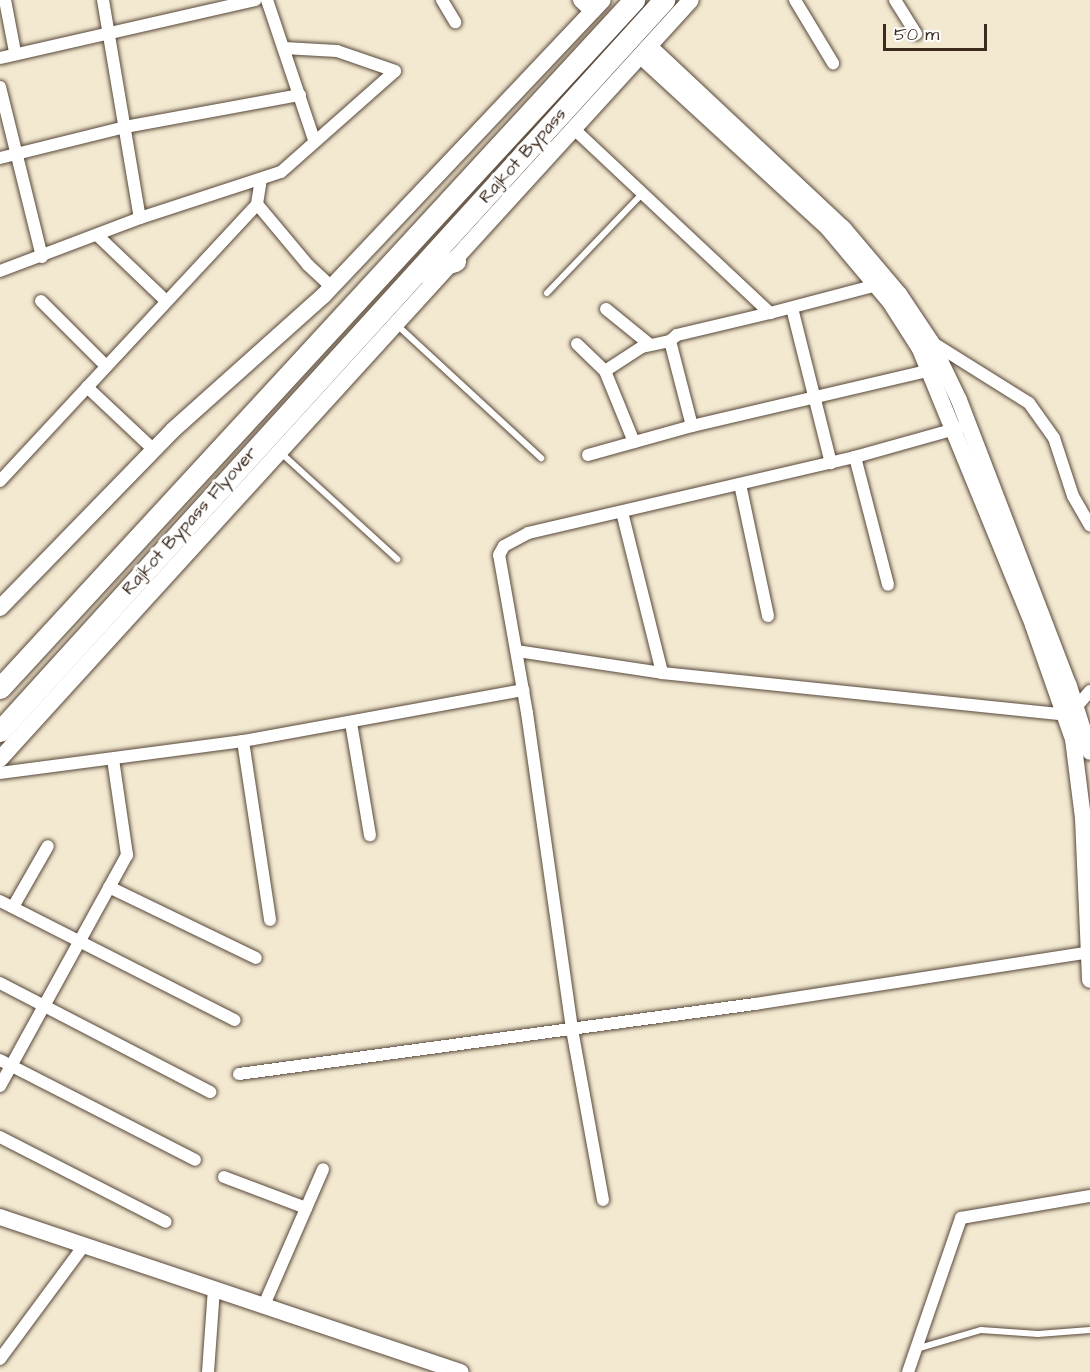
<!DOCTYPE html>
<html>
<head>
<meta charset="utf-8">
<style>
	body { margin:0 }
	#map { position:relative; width:1090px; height:1372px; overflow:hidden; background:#f3e9d1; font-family:"Architects Daughter",sans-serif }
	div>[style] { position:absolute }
	.roads { filter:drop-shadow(0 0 2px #574739) drop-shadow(0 0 2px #574739) }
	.service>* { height:6px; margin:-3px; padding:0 3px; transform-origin:3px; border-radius:3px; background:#fff }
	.minor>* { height:12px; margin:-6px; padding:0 6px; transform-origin:6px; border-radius:6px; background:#fff }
	.tertiary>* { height:16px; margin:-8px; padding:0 8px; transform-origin:8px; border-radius:8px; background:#fff }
	.trunk>* { height:21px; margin:-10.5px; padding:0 10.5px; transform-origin:10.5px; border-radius:10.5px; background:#fff }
	span { translate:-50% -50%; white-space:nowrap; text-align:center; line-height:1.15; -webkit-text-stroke:6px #fff; paint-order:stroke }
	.street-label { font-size:18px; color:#3b2a1e }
	.scale { position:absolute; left:883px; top:24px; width:104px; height:27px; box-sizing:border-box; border:3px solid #3b2a1e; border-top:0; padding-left:8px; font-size:18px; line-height:21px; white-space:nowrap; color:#3b2a1e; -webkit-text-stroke:4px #fff; paint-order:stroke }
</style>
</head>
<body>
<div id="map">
	<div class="roads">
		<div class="service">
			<i style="left:547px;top:293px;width:137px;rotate:-46.2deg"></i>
			<i style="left:398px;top:326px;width:195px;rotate:42.7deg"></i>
			<i style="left:280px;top:452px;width:159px;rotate:42.4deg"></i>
			<i style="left:916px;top:1349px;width:68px;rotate:-16.3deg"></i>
			<i style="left:981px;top:1330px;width:57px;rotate:4deg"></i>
			<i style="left:1038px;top:1334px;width:52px;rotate:-4.4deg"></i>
		</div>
		<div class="minor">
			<i style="left:5px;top:0;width:53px;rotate:79.1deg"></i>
			<i style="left:103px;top:0;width:221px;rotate:80.4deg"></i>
			<i style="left:267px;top:0;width:148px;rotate:71.4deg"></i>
			<i style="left:442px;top:0;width:26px;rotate:59deg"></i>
			<i style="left:795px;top:0;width:74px;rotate:58.9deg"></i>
			<i style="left:895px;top:0;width:40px;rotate:58deg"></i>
			<i style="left:0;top:58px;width:262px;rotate:-12.8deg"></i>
			<i style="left:0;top:87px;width:175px;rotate:76.1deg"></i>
			<i style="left:574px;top:129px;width:269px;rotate:43.2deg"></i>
			<i style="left:770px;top:313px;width:111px;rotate:-14.7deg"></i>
			<i style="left:0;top:158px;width:129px;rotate:-13.9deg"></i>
			<i style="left:125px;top:127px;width:178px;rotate:-10.4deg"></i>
			<i style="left:257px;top:204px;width:80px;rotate:50.1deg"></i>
			<i style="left:308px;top:265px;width:33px;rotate:43deg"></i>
			<i style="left:97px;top:235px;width:95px;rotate:43.7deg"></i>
			<i style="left:0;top:271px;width:150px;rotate:-20.7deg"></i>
			<i style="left:140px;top:218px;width:148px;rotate:-18.1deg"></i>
			<i style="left:281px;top:172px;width:152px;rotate:-41.5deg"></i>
			<i style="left:395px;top:71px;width:61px;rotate:-161deg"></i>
			<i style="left:337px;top:51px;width:53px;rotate:-176.8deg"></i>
			<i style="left:41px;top:301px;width:92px;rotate:45deg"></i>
			<i style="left:792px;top:308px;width:160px;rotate:75.9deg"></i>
			<i style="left:606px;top:309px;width:55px;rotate:39.1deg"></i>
			<i style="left:930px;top:341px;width:117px;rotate:32.1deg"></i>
			<i style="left:1029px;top:403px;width:43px;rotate:54.5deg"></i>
			<i style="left:1054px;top:438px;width:61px;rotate:71.9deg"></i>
			<i style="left:1073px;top:496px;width:34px;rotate:60deg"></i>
			<i style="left:577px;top:344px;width:39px;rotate:44deg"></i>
			<i style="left:605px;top:371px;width:77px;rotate:67.8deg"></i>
			<i style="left:605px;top:371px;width:44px;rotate:-33deg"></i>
			<i style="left:642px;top:347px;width:29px;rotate:-12deg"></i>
			<i style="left:87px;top:387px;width:91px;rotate:43.2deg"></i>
			<i style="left:692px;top:426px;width:88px;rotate:-104.5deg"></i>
			<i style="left:670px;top:341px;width:9px;rotate:-41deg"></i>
			<i style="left:677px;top:335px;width:96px;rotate:-13.3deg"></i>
			<i style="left:588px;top:455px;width:108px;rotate:-15.6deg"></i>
			<i style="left:692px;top:426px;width:250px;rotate:-13.2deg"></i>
			<i style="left:855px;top:457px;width:132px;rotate:75.5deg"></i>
			<i style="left:0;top:481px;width:378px;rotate:-47.1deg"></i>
			<i style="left:257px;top:204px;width:25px;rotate:-81deg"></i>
			<i style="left:740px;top:484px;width:135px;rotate:78deg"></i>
			<i style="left:622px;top:512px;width:166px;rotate:76deg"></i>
			<i style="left:517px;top:651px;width:147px;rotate:8.6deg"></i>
			<i style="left:662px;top:673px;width:406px;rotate:5.9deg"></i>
			<i style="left:1077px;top:706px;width:20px;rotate:-49deg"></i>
			<i style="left:351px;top:723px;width:114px;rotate:80.4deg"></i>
			<i style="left:243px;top:741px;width:181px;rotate:81.4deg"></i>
			<i style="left:0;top:773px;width:245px;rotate:-7.5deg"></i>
			<i style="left:243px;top:741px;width:285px;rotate:-10.3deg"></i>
			<i style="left:109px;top:887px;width:163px;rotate:25.8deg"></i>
			<i style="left:0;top:901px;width:263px;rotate:26.9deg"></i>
			<i style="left:13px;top:907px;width:70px;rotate:-60.2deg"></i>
			<i style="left:0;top:983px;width:237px;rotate:27.4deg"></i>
			<i style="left:0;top:1060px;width:219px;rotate:27.1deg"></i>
			<i style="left:239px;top:1074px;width:521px;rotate:-7.73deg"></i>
			<i style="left:755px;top:1004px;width:338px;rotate:-8.8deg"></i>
			<i style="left:0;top:1086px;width:264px;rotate:-61.2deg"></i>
			<i style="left:127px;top:855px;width:97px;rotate:-98.3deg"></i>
			<i style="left:0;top:1137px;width:186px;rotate:27.1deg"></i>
			<i style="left:224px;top:1177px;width:88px;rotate:20.7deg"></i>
			<i style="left:603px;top:1200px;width:174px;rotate:-100.3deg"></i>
			<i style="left:572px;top:1029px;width:319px;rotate:-98.1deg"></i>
			<i style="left:527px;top:713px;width:160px;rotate:-100deg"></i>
			<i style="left:499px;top:555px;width:10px;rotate:-61deg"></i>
			<i style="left:504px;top:546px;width:27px;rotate:-28deg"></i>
			<i style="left:528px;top:533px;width:336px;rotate:-13.1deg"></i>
			<i style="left:855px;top:457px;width:108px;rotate:-15.6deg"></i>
			<i style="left:264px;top:1305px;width:148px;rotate:-66.5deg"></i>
			<i style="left:0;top:1359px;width:139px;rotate:-53.5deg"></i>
			<i style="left:208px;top:1372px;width:83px;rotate:-85.9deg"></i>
			<i style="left:908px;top:1372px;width:163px;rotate:-71deg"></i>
			<i style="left:961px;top:1218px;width:131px;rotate:-9.7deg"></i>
		</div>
		<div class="tertiary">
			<i style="left:581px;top:0;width:16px;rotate:43deg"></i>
			<i style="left:650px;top:47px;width:265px;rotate:43.2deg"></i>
			<i style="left:843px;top:228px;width:87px;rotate:49.7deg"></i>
			<i style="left:899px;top:294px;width:58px;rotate:56.3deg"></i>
			<i style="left:931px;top:342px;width:64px;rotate:64.2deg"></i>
			<i style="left:959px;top:400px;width:306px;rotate:69deg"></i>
			<i style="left:1069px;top:686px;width:69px;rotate:72.3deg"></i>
			<i style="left:642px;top:57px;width:253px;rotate:42.6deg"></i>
			<i style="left:828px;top:228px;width:97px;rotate:50deg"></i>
			<i style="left:890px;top:302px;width:56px;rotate:57.4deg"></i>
			<i style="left:920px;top:349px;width:298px;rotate:67.7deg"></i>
			<i style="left:1033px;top:625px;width:121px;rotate:70.7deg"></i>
			<i style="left:1073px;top:739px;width:80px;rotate:82.8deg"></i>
			<i style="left:1083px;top:818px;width:162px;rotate:87.5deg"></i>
			<i style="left:0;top:608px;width:248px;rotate:-45.8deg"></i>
			<i style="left:173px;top:430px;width:201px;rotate:-41.8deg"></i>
			<i style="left:323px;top:296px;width:407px;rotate:-46.6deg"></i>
			<i style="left:0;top:759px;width:1026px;rotate:-47.69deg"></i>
			<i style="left:0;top:1217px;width:486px;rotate:18.6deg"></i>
		</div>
		<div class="trunk">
			<i style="left:416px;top:273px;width:41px;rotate:-17.1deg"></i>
			<i style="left:0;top:688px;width:936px;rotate:-47.34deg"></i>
			<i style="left:0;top:731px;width:988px;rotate:-47.75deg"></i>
		</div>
	</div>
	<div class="street-label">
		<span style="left:523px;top:156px;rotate:-48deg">Rajkot Bypass</span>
		<span style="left:190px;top:521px;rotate:-48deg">Rajkot Bypass Flyover</span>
	</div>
	<div class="scale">50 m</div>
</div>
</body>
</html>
